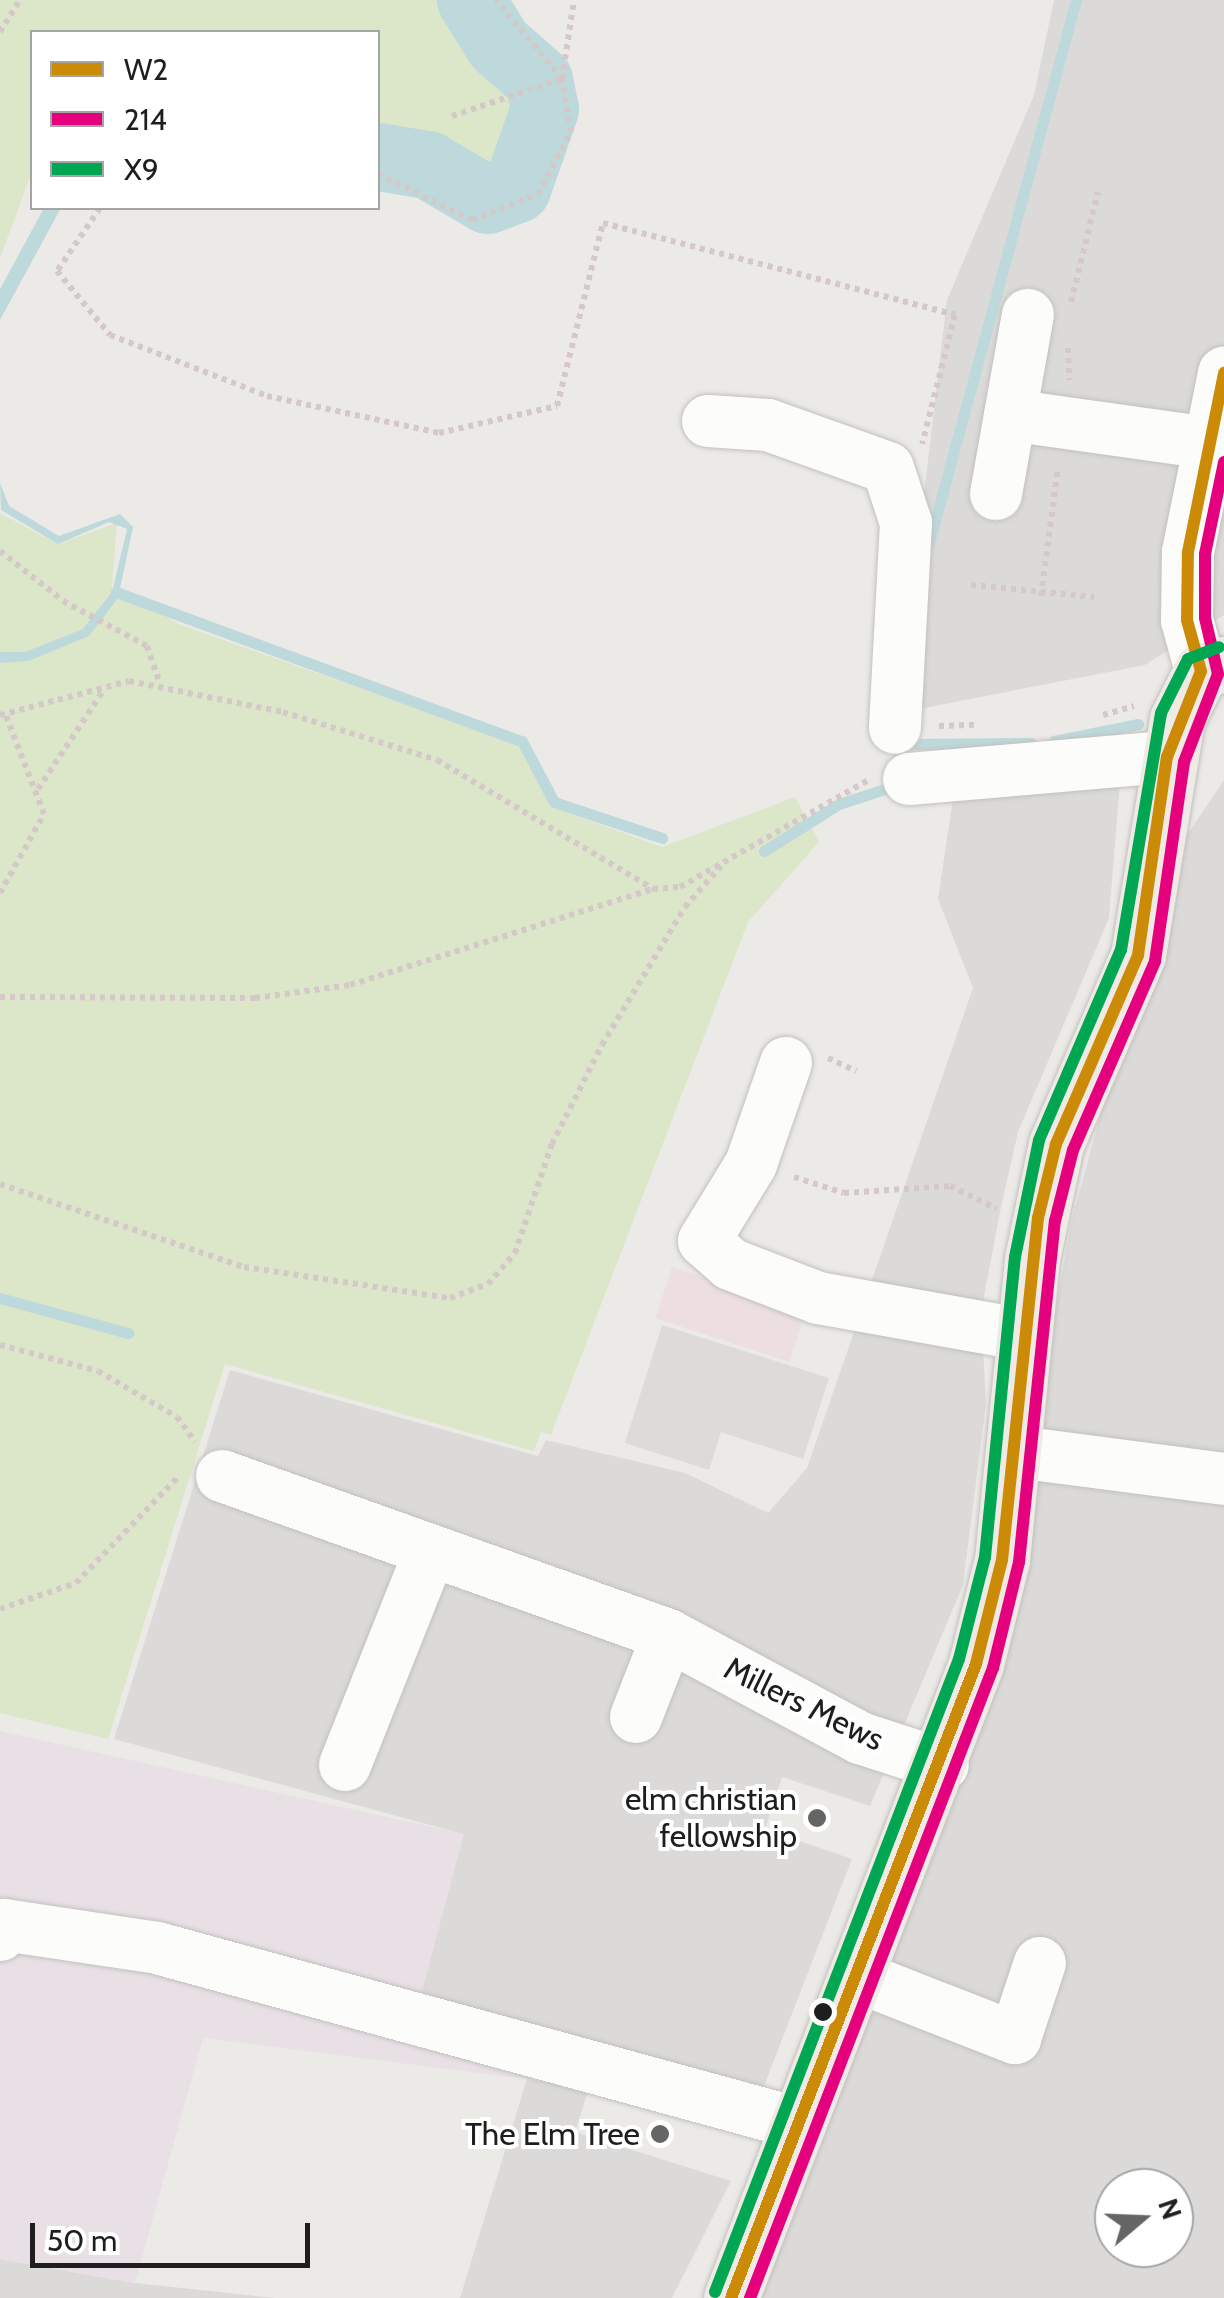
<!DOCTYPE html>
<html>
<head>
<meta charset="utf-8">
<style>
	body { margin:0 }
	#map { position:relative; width:1224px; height:2298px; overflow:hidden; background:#eceae7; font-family:Cabin,sans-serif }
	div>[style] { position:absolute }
	.residential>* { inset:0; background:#dbdad8 }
	.commercial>* { inset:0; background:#eddfdf; transform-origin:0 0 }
	.industrial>* { inset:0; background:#e9e0e6 }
	.grass>* { inset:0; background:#dce6c9 }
	.parking>* { inset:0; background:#dcdbda }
	.water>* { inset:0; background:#bed9db }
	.stream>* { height:11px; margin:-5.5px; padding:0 5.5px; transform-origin:5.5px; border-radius:5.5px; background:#bed9db }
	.river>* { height:68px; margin:-34px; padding:0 34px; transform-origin:34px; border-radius:34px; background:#bed9db }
	.path>* { height:6px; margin-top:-3px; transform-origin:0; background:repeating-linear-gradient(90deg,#d5c8c8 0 5px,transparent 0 10px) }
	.roads { filter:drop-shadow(0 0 2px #c2c1bf) drop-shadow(0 0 2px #c2c1bf) }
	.minor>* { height:52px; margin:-26px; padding:0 26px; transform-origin:26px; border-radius:26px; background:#fcfcfb }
	.major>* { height:55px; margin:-27.5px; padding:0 27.5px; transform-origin:27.5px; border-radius:27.5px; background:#efeae5 }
	.bus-1>* { height:12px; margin:-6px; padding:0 6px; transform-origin:6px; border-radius:6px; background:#cc8b06 }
	.bus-2>* { height:12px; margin:-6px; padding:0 6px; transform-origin:6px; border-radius:6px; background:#e5007d }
	.bus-3>* { height:12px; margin:-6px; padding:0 6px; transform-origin:6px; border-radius:6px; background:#00a651 }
	.dots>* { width:28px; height:28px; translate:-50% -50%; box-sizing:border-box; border:5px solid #fff; border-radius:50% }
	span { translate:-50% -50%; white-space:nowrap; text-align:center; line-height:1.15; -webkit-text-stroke:8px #fff; paint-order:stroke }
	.street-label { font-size:32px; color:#1e1e1e }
	.poi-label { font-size:32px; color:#1e1e1e }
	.right { translate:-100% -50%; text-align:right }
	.legend { position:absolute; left:30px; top:30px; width:350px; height:180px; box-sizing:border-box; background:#fff; border:2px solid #a5a5a5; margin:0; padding:12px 18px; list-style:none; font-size:30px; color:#1e1e1e }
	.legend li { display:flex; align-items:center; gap:20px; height:50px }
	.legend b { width:50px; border:2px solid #a5a5a5 }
	.north { position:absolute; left:1094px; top:2168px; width:100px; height:100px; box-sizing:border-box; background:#fff; border:2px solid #a5a5a5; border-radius:50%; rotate:71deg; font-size:28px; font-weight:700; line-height:40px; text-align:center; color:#1e1e1e }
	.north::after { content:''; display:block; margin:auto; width:35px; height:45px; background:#666564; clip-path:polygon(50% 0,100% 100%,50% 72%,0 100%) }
	.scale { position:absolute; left:30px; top:2223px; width:280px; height:45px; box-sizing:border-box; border:5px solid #1e1e1e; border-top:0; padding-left:12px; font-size:30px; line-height:35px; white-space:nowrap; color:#1e1e1e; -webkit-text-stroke:8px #fff; paint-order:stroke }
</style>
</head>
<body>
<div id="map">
	<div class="residential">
		<i style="clip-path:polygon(1054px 0,1224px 0,1224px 615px,1145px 665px,898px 713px,947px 300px,1034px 95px)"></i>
		<i style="clip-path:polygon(1121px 770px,1109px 918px,1018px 1132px,1001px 1207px,981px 1312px,986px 1403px,963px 1585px,870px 1806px,782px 1777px,765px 1829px,852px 1859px,745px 2135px,589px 2088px,575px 2132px,731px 2181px,672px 2298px,460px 2298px,537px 2046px,416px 2013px,463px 1834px,114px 1739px,230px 1370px,538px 1456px,546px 1440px,685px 1473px,768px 1513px,807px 1468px,973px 988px,938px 899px,955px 785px)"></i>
		<i style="clip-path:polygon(evenodd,1224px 780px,1224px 2298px,749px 2298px,1024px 1491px,1071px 1223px,1170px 860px,1224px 780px,1114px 2188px,1174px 2188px,1174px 2248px,1114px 2248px,1114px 2188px)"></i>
		<i style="clip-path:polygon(0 2259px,135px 2283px,274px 2298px,0 2298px)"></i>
	</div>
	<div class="commercial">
		<i style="left:672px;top:1267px;width:141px;height:54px;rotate:18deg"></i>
	</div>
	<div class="industrial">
		<i style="clip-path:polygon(0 1731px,464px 1834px,416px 2013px,589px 2087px,203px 2038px,135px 2283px,0 2259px)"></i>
	</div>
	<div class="grass">
		<i style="clip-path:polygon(0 0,446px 0,483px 65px,528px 107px,504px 173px,488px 178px,424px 146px,378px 142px,378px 32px,32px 32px,32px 172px,0 258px)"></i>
		<i style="clip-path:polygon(0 513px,58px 544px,117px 523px,112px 588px,179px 624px,519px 745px,552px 807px,662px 847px,795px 797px,819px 842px,748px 922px,551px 1435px,541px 1432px,534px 1451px,225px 1364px,108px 1739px,0 1713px)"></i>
	</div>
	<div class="parking">
		<i style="clip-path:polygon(662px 1325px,829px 1378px,803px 1459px,721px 1432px,709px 1470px,625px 1443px)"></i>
	</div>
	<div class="water">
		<i style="clip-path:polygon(44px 208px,61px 208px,0 320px,0 289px)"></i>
		<i style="clip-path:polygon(0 483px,9px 506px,59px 536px,120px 514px,133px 527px,118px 598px,89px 636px,28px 661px,0 663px,0 652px,25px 652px,83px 629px,112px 592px,127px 529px,109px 522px,58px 544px,1px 510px)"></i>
	</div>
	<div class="stream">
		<i style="left:929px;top:543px;width:563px;rotate:-74.85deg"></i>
		<i style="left:116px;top:592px;width:432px;rotate:20.2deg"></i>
		<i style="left:522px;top:741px;width:69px;rotate:62.3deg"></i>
		<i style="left:554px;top:802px;width:114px;rotate:18.4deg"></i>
		<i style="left:1054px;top:741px;width:86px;rotate:-11.4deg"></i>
		<i style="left:904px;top:744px;width:127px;rotate:-0.5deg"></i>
		<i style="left:764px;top:851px;width:89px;rotate:-32.1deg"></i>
		<i style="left:839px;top:804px;width:52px;rotate:-18.1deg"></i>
		<i style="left:0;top:1298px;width:133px;rotate:15.3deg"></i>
	</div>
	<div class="river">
		<i style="left:378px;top:157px;width:51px;rotate:9.1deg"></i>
		<i style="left:428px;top:165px;width:69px;rotate:30.3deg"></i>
		<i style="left:488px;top:200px;width:31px;rotate:-21deg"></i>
		<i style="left:517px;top:189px;width:85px;rotate:-70.7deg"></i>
		<i style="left:545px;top:109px;width:30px;rotate:-102deg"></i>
		<i style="left:539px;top:80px;width:53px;rotate:-138.8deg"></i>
		<i style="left:499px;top:45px;width:53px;rotate:-121.9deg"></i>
	</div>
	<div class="path">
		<i style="left:0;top:32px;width:38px;rotate:-58deg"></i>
		<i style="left:452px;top:116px;width:116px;rotate:-18.6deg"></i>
		<i style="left:562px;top:79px;width:80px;rotate:-81.4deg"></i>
		<i style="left:378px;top:174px;width:105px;rotate:26.1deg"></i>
		<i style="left:472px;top:220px;width:71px;rotate:-21.5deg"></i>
		<i style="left:538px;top:194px;width:70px;rotate:-62deg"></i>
		<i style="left:571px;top:132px;width:54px;rotate:-99.6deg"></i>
		<i style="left:562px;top:79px;width:103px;rotate:-129.9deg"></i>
		<i style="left:100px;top:208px;width:76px;rotate:124.3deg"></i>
		<i style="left:57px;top:271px;width:83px;rotate:50.4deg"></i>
		<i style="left:110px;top:335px;width:168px;rotate:21.2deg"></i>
		<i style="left:267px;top:396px;width:176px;rotate:12.1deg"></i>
		<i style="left:439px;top:433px;width:121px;rotate:-12.9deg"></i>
		<i style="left:557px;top:406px;width:189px;rotate:-75.9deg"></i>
		<i style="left:603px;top:223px;width:364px;rotate:14.6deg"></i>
		<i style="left:955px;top:315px;width:133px;rotate:104.3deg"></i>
		<i style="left:1071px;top:302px;width:113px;rotate:-76.2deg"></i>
		<i style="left:1068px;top:348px;width:32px;rotate:88deg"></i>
		<i style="left:0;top:551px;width:80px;rotate:38.4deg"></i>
		<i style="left:63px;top:601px;width:95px;rotate:28.2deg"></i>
		<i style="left:147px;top:646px;width:39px;rotate:71deg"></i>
		<i style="left:971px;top:585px;width:124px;rotate:5.6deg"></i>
		<i style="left:1041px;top:596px;width:130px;rotate:-82.5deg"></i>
		<i style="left:0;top:715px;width:133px;rotate:-14.8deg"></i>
		<i style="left:129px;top:681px;width:157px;rotate:11.4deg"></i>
		<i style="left:283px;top:712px;width:161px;rotate:17.3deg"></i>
		<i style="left:437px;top:760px;width:252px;rotate:30.8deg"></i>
		<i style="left:653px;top:889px;width:27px;rotate:-4deg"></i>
		<i style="left:680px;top:887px;width:216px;rotate:-29.6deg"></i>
		<i style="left:1103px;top:715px;width:32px;rotate:-16deg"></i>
		<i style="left:939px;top:726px;width:37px;rotate:-2deg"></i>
		<i style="left:38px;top:789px;width:118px;rotate:-56.4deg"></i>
		<i style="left:0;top:893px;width:90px;rotate:-60.9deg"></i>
		<i style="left:44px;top:814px;width:105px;rotate:-111.2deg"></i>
		<i style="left:0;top:997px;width:255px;rotate:0.2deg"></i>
		<i style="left:255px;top:998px;width:96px;rotate:-7.8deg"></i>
		<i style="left:350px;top:985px;width:317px;rotate:-17.6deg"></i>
		<i style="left:828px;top:1058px;width:31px;rotate:25deg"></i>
		<i style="left:794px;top:1177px;width:52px;rotate:17.7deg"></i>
		<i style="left:844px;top:1193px;width:106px;rotate:-3.8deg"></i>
		<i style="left:950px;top:1186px;width:52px;rotate:26.1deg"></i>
		<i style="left:0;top:1184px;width:258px;rotate:18.8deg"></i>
		<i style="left:244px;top:1267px;width:208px;rotate:8.6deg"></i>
		<i style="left:450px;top:1298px;width:40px;rotate:-20.2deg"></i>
		<i style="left:488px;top:1284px;width:41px;rotate:-48.9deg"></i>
		<i style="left:515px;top:1253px;width:115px;rotate:-71.3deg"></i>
		<i style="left:552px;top:1144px;width:111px;rotate:-63.2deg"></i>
		<i style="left:602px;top:1045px;width:161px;rotate:-59deg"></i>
		<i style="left:685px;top:907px;width:55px;rotate:-48.7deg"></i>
		<i style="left:0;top:1345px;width:101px;rotate:14.9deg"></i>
		<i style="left:98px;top:1371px;width:91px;rotate:30.2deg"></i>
		<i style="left:177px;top:1417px;width:31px;rotate:54deg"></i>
		<i style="left:0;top:1609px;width:80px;rotate:-18.9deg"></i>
		<i style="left:76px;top:1583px;width:149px;rotate:-46.1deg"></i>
	</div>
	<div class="roads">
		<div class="minor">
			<i style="left:1010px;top:415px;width:200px;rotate:8deg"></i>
			<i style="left:708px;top:421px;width:60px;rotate:3.8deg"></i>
			<i style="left:768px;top:425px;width:127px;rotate:19.7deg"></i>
			<i style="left:888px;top:468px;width:58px;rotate:71.9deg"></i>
			<i style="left:906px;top:523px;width:205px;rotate:93.1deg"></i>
			<i style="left:996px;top:494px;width:182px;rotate:-79.9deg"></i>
			<i style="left:1201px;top:671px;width:53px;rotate:-105.4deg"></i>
			<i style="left:1187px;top:620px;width:68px;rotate:-89.2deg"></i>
			<i style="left:1188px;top:552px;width:183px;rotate:-78.6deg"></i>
			<i style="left:909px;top:779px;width:259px;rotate:-4.9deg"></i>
			<i style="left:786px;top:1063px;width:107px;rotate:109.1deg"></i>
			<i style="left:751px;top:1164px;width:90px;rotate:121.4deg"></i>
			<i style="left:704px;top:1241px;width:35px;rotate:41deg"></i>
			<i style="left:730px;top:1264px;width:94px;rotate:21.1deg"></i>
			<i style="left:818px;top:1298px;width:211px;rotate:10.1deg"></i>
			<i style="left:1017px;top:1452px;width:209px;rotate:7.4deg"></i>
			<i style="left:222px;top:1476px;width:473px;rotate:19.6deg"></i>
			<i style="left:668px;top:1635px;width:218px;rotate:28.2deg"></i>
			<i style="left:860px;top:1738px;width:87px;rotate:18deg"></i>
			<i style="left:636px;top:1717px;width:88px;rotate:-68.7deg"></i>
			<i style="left:345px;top:1765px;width:230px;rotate:-68.3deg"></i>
			<i style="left:0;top:1935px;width:11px;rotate:-68deg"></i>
			<i style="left:4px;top:1925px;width:155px;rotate:8.5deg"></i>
			<i style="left:157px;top:1948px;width:667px;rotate:15.31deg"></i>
			<i style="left:859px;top:1977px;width:168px;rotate:21.4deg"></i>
			<i style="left:1015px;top:2038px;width:79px;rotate:-71.6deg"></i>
		</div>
		<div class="major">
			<i style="left:731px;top:2298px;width:680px;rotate:-68.87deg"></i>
			<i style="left:976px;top:1664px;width:107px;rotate:-76deg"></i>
			<i style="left:1002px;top:1560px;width:302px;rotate:-84.3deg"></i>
			<i style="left:1032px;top:1259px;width:117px;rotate:-78.2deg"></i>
			<i style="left:1056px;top:1144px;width:206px;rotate:-66.5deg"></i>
			<i style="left:1138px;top:955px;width:239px;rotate:-80.6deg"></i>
			<i style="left:1177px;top:719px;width:54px;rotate:-63.4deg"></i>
			<i style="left:1201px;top:671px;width:24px;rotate:-17deg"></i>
		</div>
	</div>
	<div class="bus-1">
		<i style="left:731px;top:2298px;width:680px;rotate:-68.87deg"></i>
		<i style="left:976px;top:1664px;width:107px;rotate:-76deg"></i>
		<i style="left:1002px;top:1560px;width:344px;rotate:-84deg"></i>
		<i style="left:1038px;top:1218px;width:76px;rotate:-76.3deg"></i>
		<i style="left:1056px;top:1144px;width:206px;rotate:-66.5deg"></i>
		<i style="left:1138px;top:955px;width:200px;rotate:-81.7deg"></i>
		<i style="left:1167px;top:757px;width:92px;rotate:-68.4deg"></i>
		<i style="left:1201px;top:671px;width:53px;rotate:-105.4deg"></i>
		<i style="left:1187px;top:620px;width:68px;rotate:-89.2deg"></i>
		<i style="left:1188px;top:552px;width:183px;rotate:-78.6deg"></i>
	</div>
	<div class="bus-2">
		<i style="left:750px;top:2298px;width:675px;rotate:-68.91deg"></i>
		<i style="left:993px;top:1668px;width:109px;rotate:-76.2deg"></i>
		<i style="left:1019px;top:1562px;width:343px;rotate:-84deg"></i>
		<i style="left:1055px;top:1221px;width:73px;rotate:-75.8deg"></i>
		<i style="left:1073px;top:1150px;width:206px;rotate:-66.5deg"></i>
		<i style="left:1155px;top:961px;width:201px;rotate:-81.7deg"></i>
		<i style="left:1184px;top:762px;width:94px;rotate:-68.9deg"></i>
		<i style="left:1218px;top:674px;width:57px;rotate:-103.1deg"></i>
		<i style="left:1205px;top:618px;width:64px;rotate:-90deg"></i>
		<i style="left:1205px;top:554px;width:94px;rotate:-78.3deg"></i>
	</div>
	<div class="bus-3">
		<i style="left:715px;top:2292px;width:678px;rotate:-68.92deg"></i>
		<i style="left:959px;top:1659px;width:105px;rotate:-75.7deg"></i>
		<i style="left:985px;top:1557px;width:301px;rotate:-84.3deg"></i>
		<i style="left:1015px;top:1257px;width:119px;rotate:-78.4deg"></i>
		<i style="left:1039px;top:1140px;width:207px;rotate:-66.7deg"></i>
		<i style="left:1121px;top:950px;width:240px;rotate:-80.4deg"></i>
		<i style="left:1161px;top:713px;width:60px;rotate:-63.4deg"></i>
		<i style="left:1188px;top:659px;width:33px;rotate:-21deg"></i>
	</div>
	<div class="dots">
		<i style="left:817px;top:1818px;background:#666564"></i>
		<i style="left:823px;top:2012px;background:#1e1e1e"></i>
		<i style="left:660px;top:2134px;background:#666564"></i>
	</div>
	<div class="street-label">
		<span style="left:804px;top:1704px;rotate:26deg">Millers Mews</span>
	</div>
	<div class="poi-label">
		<span class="right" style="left:797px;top:1818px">elm christian<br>fellowship</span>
		<span class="right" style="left:640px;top:2134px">The Elm Tree</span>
	</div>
	<ul class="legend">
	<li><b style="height:12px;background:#cc8b06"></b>W2</li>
	<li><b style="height:12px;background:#e5007d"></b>214</li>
	<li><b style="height:12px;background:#00a651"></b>X9</li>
	</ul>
	<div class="north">N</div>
	<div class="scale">50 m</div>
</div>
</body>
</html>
